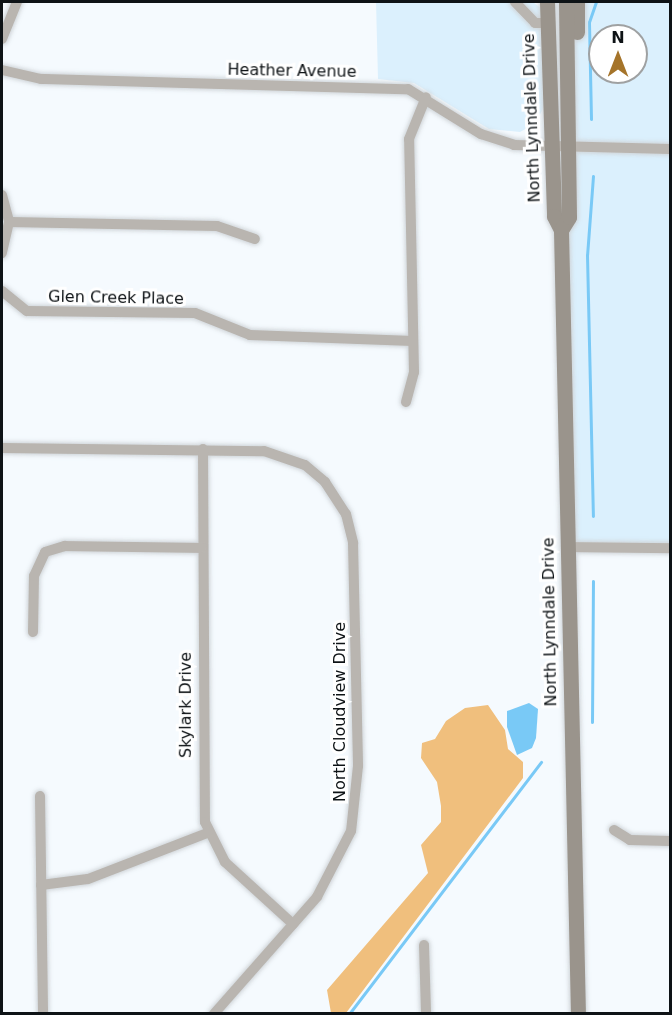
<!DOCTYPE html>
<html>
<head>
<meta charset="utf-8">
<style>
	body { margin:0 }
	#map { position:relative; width:672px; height:1015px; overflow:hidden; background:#f5fafe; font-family:"DejaVu Sans",sans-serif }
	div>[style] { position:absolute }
	.built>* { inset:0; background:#dbf0fd }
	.forest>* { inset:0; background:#f0bf7d }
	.water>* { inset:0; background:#79c9f6 }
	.stream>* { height:3px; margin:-1.5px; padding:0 1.5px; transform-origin:1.5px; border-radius:1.5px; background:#79c9f6 }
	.roads { filter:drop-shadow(0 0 2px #d0d5d9) drop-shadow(0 0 2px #d0d5d9) }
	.street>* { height:10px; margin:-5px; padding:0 5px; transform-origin:5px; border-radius:5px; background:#b9b5b0 }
	.secondary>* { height:15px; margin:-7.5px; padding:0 7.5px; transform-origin:7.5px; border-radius:7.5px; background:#9a948c }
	span { translate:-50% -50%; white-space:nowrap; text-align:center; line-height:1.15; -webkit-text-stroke:6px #fff; paint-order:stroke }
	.street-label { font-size:16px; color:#0e1316 }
	.frame { position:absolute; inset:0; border:3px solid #0e1316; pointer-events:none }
	.north { position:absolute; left:588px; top:24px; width:60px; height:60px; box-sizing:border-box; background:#fff; border:2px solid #9fa1a2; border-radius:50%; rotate:0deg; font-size:16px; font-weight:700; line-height:24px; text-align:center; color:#0e1316 }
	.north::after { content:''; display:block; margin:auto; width:21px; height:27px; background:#a5742a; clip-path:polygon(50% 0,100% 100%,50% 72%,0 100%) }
</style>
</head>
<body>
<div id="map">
	<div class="built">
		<i style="clip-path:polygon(376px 2px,533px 2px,543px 10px,545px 104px,536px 123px,520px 132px,489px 129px,414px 83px,378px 79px)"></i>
		<i style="clip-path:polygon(evenodd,577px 2px,670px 2px,670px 548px,567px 547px,567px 49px,576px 39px,577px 2px,600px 36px,636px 36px,636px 72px,600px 72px,600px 36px)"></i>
	</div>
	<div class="forest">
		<i style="clip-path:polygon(488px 705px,505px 730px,508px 749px,523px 762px,523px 778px,346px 1013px,331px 1013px,327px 990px,428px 873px,421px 845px,441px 822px,441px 806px,437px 782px,421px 758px,422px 743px,435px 739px,446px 721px,465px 708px)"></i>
	</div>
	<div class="water">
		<i style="clip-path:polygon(529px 703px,538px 709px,536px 738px,532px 748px,517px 755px,507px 727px,507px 711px)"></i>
	</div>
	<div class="stream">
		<i style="left:591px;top:119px;width:97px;rotate:-91.2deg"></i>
		<i style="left:589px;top:22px;width:21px;rotate:-71deg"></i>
		<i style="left:593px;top:176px;width:79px;rotate:94.3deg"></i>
		<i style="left:587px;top:255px;width:261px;rotate:88.7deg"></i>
		<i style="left:592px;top:722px;width:141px;rotate:-89.6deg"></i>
		<i style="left:349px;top:1014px;width:317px;rotate:-52.7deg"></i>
	</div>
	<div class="roads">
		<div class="street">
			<i style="left:515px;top:2px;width:29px;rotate:46deg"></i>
			<i style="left:535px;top:23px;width:12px"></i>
			<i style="left:2px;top:39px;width:40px;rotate:-68deg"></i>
			<i style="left:2px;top:70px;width:40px;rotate:13deg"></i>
			<i style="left:41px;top:79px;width:367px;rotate:1.6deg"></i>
			<i style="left:408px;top:89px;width:86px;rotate:31.7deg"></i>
			<i style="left:481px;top:134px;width:35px;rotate:18deg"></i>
			<i style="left:514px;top:145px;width:156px;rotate:1.5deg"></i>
			<i style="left:2px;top:195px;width:28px;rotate:75deg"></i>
			<i style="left:9px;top:222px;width:32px;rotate:103deg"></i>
			<i style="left:9px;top:222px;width:208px;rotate:1.1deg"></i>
			<i style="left:217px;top:226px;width:40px;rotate:18.9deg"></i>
			<i style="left:2px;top:291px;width:32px;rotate:39deg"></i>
			<i style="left:27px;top:311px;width:168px;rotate:0.7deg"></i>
			<i style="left:195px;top:313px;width:59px;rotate:21.8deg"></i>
			<i style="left:250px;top:335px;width:163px;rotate:2.1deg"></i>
			<i style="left:406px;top:402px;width:31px;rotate:-75deg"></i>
			<i style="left:414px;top:372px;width:233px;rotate:-91.2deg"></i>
			<i style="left:409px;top:139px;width:45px;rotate:-68deg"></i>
			<i style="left:2px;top:448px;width:262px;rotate:0.7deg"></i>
			<i style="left:264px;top:451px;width:43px;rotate:18.9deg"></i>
			<i style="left:305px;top:465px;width:26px;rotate:40deg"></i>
			<i style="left:325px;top:482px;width:38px;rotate:57deg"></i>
			<i style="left:346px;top:514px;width:30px;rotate:76deg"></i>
			<i style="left:353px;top:543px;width:223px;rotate:88.7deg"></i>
			<i style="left:358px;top:766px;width:65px;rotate:96.1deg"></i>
			<i style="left:351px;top:831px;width:74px;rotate:117.3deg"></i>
			<i style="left:317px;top:897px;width:156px;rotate:131.4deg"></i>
			<i style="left:203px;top:449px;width:373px;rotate:89.7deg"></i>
			<i style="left:205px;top:822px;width:45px;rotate:63.4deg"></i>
			<i style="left:225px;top:862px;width:92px;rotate:42.4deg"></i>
			<i style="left:567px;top:547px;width:103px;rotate:0.6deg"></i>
			<i style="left:33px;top:632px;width:56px;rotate:-89deg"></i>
			<i style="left:34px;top:576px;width:26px;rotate:-65deg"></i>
			<i style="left:45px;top:552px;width:21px;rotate:-17deg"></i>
			<i style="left:65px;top:546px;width:137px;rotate:0.8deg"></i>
			<i style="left:40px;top:796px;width:218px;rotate:89.2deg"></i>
			<i style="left:614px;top:830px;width:19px;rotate:32deg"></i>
			<i style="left:630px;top:840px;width:40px;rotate:1.4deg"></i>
			<i style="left:41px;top:885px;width:47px;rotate:-7.3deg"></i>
			<i style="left:88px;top:879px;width:128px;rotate:-21.1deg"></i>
			<i style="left:424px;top:945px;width:69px;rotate:88.3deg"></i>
		</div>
		<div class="secondary">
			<i style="left:547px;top:2px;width:214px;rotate:88.1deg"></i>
			<i style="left:554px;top:216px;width:16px;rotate:63deg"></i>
			<i style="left:561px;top:230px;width:784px;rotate:88.76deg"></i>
			<i style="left:577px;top:32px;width:30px;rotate:-90deg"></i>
			<i style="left:561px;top:230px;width:15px;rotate:-58deg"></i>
			<i style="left:569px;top:217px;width:215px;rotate:-90.8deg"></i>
		</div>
	</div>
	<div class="street-label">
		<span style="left:292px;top:71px;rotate:1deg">Heather Avenue</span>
		<span style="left:532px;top:118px;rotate:-92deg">North Lynndale Drive</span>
		<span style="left:116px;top:298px;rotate:1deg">Glen Creek Place</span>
		<span style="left:550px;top:622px;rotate:-91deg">North Lynndale Drive</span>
		<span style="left:186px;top:705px;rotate:-90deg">Skylark Drive</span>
		<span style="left:340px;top:712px;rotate:-90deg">North Cloudview Drive</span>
	</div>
	<div class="frame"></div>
	<div class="north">N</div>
</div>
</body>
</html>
